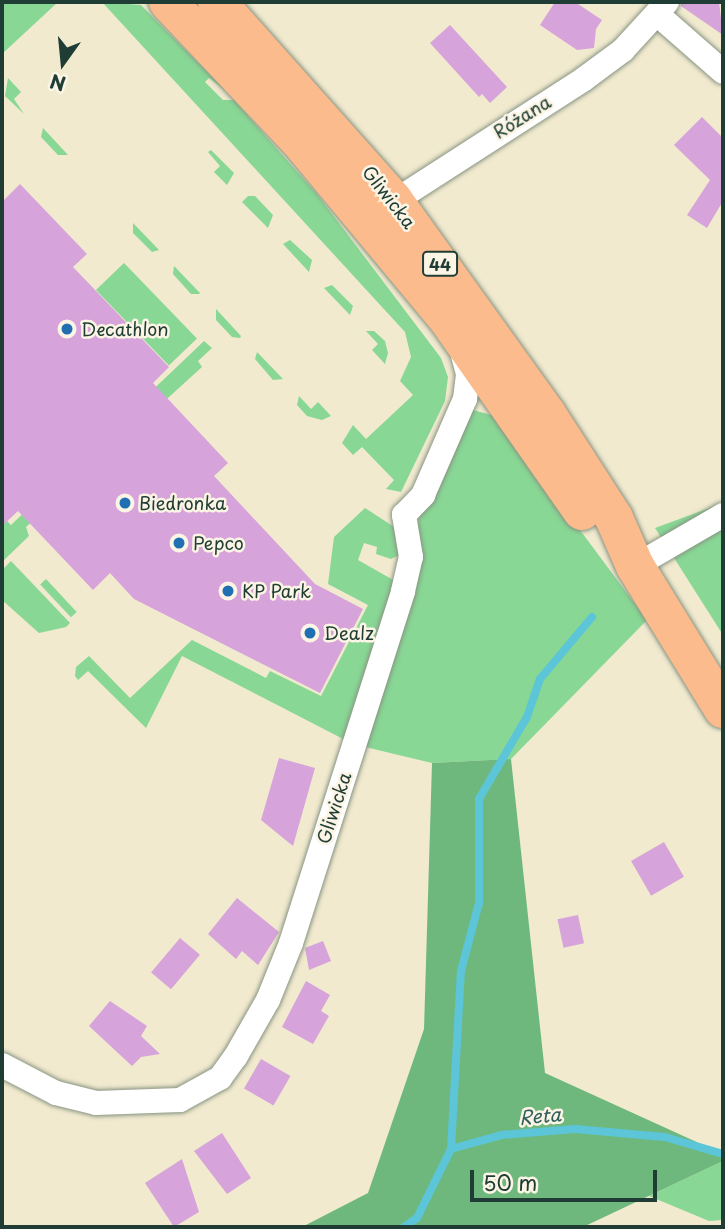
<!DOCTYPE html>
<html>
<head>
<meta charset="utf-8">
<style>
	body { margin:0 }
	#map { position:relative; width:725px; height:1229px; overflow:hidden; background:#f1eacf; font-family:"Playpen Sans",sans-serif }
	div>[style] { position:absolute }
	.green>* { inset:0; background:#88d795; transform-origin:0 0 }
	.forest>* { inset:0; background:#6eb87e }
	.stream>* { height:8px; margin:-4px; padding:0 4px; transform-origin:4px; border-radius:4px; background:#5cc5d8 }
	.building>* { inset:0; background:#d6a3da; transform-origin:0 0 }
	.roads { filter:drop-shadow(0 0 2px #889482) drop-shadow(0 0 2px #889482) }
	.minor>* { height:24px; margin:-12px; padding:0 12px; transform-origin:12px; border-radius:12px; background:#fff }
	.primary>* { height:38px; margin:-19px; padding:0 19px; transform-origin:19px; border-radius:19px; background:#fbbb8d }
	.dots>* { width:19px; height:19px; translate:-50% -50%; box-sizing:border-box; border:4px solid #fcf5e5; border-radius:50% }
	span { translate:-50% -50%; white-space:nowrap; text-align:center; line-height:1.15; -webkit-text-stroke:5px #fcf5e5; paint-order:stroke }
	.shield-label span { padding:2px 5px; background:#fcf5e5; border:2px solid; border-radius:5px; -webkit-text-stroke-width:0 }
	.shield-label { font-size:16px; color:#1f3d34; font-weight:700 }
	.street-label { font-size:18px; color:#1f3d34 }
	.poi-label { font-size:18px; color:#1f3d34 }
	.left { translate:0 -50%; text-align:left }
	.water-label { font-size:19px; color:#2e5f5d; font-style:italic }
	.frame { position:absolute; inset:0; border:4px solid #1f3d34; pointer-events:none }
	.north { position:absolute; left:28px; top:28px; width:70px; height:70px; -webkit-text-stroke:5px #fcf5e5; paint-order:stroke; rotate:195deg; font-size:19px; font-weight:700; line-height:28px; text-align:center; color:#1f3d34 }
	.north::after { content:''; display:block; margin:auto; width:24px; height:32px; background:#1f3d34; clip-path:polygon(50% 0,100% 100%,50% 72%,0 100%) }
	.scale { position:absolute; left:470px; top:1170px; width:187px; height:32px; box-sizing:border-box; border:4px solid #1f3d34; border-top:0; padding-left:9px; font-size:21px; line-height:24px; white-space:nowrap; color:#1f3d34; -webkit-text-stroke:5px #fcf5e5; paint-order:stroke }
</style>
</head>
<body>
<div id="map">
	<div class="green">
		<i style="clip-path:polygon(2px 2px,58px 2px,2px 54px)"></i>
		<i style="clip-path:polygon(102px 2px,141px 5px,225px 90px,209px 78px,205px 82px,223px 100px,234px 100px,317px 194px,441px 358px,448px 377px,445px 401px,401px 492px,386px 489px,394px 480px,362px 447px,353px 455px,342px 443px,353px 425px,366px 439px,413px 395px,400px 381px,411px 357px,405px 332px)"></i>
		<i style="clip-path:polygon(8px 78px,21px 92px,14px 99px,24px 114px,5px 96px)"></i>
		<i style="clip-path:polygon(43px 128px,68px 155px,58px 155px,41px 137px)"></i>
		<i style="clip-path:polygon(211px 150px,234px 173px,227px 185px,214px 172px,220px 166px,208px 152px)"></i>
		<i style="clip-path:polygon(248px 196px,255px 196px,273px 215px,268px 228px,242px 202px)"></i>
		<i style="clip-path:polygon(133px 223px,159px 250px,152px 252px,133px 233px)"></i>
		<i style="clip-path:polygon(290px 240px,312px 260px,309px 272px,283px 244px)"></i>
		<i style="left:124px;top:263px;width:105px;height:39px;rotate:46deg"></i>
		<i style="clip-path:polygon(174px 266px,200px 293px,199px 294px,191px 294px,173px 274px)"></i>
		<i style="clip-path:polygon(332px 285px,353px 306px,350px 315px,324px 288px)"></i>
		<i style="clip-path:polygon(216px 309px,241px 336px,240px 338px,232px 337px,216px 320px)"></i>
		<i style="clip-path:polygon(366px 331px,374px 331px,385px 341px,388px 353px,385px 364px,372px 350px,378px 344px)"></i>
		<i style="clip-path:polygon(204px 341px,212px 348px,198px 361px,202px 367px,26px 527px,29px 536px,2px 562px,2px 516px,11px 525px)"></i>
		<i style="clip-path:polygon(257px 352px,283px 379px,273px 380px,255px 359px)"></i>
		<i style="clip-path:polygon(299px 396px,311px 409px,318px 402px,331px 416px,322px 420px,307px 416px,297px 405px)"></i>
		<i style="clip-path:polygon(473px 410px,495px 416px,647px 620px,511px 759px,432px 763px,361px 746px,420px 515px)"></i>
		<i style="clip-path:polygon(723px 503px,723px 635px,655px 528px)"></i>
		<i style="clip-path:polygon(365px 508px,402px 532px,399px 555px,391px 559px,376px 554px,377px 547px,364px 543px,358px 560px,395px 581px,349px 742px,182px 656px,146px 728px,88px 671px,78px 680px,75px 676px,76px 667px,89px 656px,130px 698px,192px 640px,266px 678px,270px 671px,321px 696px,368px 605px,328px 584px,334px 537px)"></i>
		<i style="clip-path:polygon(11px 561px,70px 623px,66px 627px,39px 633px,2px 600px,2px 570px)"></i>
		<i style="left:46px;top:579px;width:45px;height:8px;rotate:47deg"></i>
		<i style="clip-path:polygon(723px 1161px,723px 1220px,709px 1221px,649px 1196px)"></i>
	</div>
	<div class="forest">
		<i style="clip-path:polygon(511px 759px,545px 1073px,723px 1154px,723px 1161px,583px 1227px,302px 1227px,368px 1193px,424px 1029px,432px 763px)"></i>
	</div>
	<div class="stream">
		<i style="left:451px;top:1149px;width:178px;rotate:-86.8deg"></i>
		<i style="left:461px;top:971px;width:70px;rotate:-75.2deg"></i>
		<i style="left:479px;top:903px;width:104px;rotate:-90deg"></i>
		<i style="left:479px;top:799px;width:95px;rotate:-59.7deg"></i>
		<i style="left:527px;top:717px;width:40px;rotate:-71.1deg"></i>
		<i style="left:540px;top:679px;width:81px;rotate:-50deg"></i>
		<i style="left:404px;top:1227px;width:16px;rotate:-35deg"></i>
		<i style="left:417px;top:1218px;width:77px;rotate:-63.8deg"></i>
		<i style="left:451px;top:1149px;width:53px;rotate:-15.4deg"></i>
		<i style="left:502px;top:1135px;width:73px;rotate:-4.7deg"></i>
		<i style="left:575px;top:1129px;width:90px;rotate:5.1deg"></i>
		<i style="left:665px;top:1137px;width:60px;rotate:16.3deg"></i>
	</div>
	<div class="building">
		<i style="clip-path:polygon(555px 2px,575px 2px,602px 20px,596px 29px,594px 48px,577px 50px,540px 25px)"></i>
		<i style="clip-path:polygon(681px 2px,719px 2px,723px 35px,681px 6px)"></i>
		<i style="clip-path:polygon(450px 25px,507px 87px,490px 103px,482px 94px,479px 97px,430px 43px)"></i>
		<i style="clip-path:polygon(702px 117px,723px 138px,723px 201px,707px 228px,687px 215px,710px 180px,674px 145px)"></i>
		<i style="clip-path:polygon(20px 184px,87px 254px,73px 267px,169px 367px,153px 383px,228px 463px,214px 476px,315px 584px,363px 609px,320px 693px,134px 599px,110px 573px,93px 590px,18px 511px,2px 526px,2px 202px)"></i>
		<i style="clip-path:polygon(279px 758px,315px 768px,293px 846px,261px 820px)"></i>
		<i style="left:664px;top:842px;width:40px;height:38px;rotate:60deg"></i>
		<i style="clip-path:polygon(237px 898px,279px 932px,258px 965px,242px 951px,236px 959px,208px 934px)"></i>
		<i style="left:578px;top:915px;width:29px;height:21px;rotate:78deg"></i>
		<i style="left:180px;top:938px;width:26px;height:45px;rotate:40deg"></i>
		<i style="clip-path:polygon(323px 941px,331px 961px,309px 970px,305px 948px)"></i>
		<i style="clip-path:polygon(306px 981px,330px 995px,321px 1011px,329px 1016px,313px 1044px,282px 1027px)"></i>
		<i style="clip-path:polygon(110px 1001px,147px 1026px,141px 1036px,160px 1054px,141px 1057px,132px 1066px,89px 1026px)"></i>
		<i style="left:261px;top:1059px;width:34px;height:34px;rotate:30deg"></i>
		<i style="clip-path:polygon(222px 1133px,251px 1178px,227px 1194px,194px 1151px)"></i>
		<i style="clip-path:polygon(182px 1159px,199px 1212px,174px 1227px,145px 1183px)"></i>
	</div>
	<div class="roads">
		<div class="minor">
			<i style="left:658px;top:15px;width:86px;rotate:41.2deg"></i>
			<i style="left:384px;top:208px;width:238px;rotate:-32.8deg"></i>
			<i style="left:584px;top:79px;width:49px;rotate:-36.6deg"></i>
			<i style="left:623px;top:50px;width:65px;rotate:-47.5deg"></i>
			<i style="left:635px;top:566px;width:102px;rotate:-30.1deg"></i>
			<i style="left:2px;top:1065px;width:61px;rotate:27.4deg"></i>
			<i style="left:56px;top:1093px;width:41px;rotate:14deg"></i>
			<i style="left:96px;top:1103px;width:84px;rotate:-2deg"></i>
			<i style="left:180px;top:1100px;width:46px;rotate:-28.8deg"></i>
			<i style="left:220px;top:1078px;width:27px;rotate:-54deg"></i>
			<i style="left:236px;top:1056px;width:64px;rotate:-60.3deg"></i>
			<i style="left:268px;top:1000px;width:61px;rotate:-68deg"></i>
			<i style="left:291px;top:943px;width:369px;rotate:-72.3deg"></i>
			<i style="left:403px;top:591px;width:35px;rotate:-77deg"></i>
			<i style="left:411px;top:557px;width:43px;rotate:-99.5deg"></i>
			<i style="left:404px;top:515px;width:28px;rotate:-46deg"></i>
			<i style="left:423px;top:495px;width:105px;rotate:-66.4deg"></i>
			<i style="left:465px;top:399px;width:25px;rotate:-83deg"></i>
			<i style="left:468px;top:374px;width:27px;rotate:-105deg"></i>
		</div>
		<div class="primary">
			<i style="left:168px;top:2px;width:197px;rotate:46.6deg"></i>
			<i style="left:303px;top:145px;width:229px;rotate:50.3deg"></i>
			<i style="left:449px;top:321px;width:232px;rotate:55deg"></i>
			<i style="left:217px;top:2px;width:266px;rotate:48.3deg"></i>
			<i style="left:394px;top:201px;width:262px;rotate:54.3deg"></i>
			<i style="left:547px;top:414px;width:124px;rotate:57.2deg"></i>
			<i style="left:614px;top:518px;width:52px;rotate:66.4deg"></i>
			<i style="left:635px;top:566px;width:168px;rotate:58.4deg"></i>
		</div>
	</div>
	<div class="dots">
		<i style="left:67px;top:329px;background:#1f6fb2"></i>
		<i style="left:125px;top:503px;background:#1f6fb2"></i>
		<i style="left:179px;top:543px;background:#1f6fb2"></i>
		<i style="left:228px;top:591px;background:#1f6fb2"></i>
		<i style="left:310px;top:633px;background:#1f6fb2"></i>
	</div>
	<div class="shield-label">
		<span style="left:440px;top:264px">44</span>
	</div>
	<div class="street-label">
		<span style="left:522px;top:117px;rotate:-32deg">Różana</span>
		<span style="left:389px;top:197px;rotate:52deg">Gliwicka</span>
		<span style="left:334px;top:808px;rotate:-72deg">Gliwicka</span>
	</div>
	<div class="poi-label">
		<span class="left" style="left:81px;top:329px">Decathlon</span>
		<span class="left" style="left:139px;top:503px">Biedronka</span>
		<span class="left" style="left:193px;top:543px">Pepco</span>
		<span class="left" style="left:242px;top:591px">KP Park</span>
		<span class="left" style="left:324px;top:633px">Dealz</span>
	</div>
	<div class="water-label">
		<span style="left:540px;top:1116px;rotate:-5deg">Reta</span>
	</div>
	<div class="frame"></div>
	<div class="north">N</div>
	<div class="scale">50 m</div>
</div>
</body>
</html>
